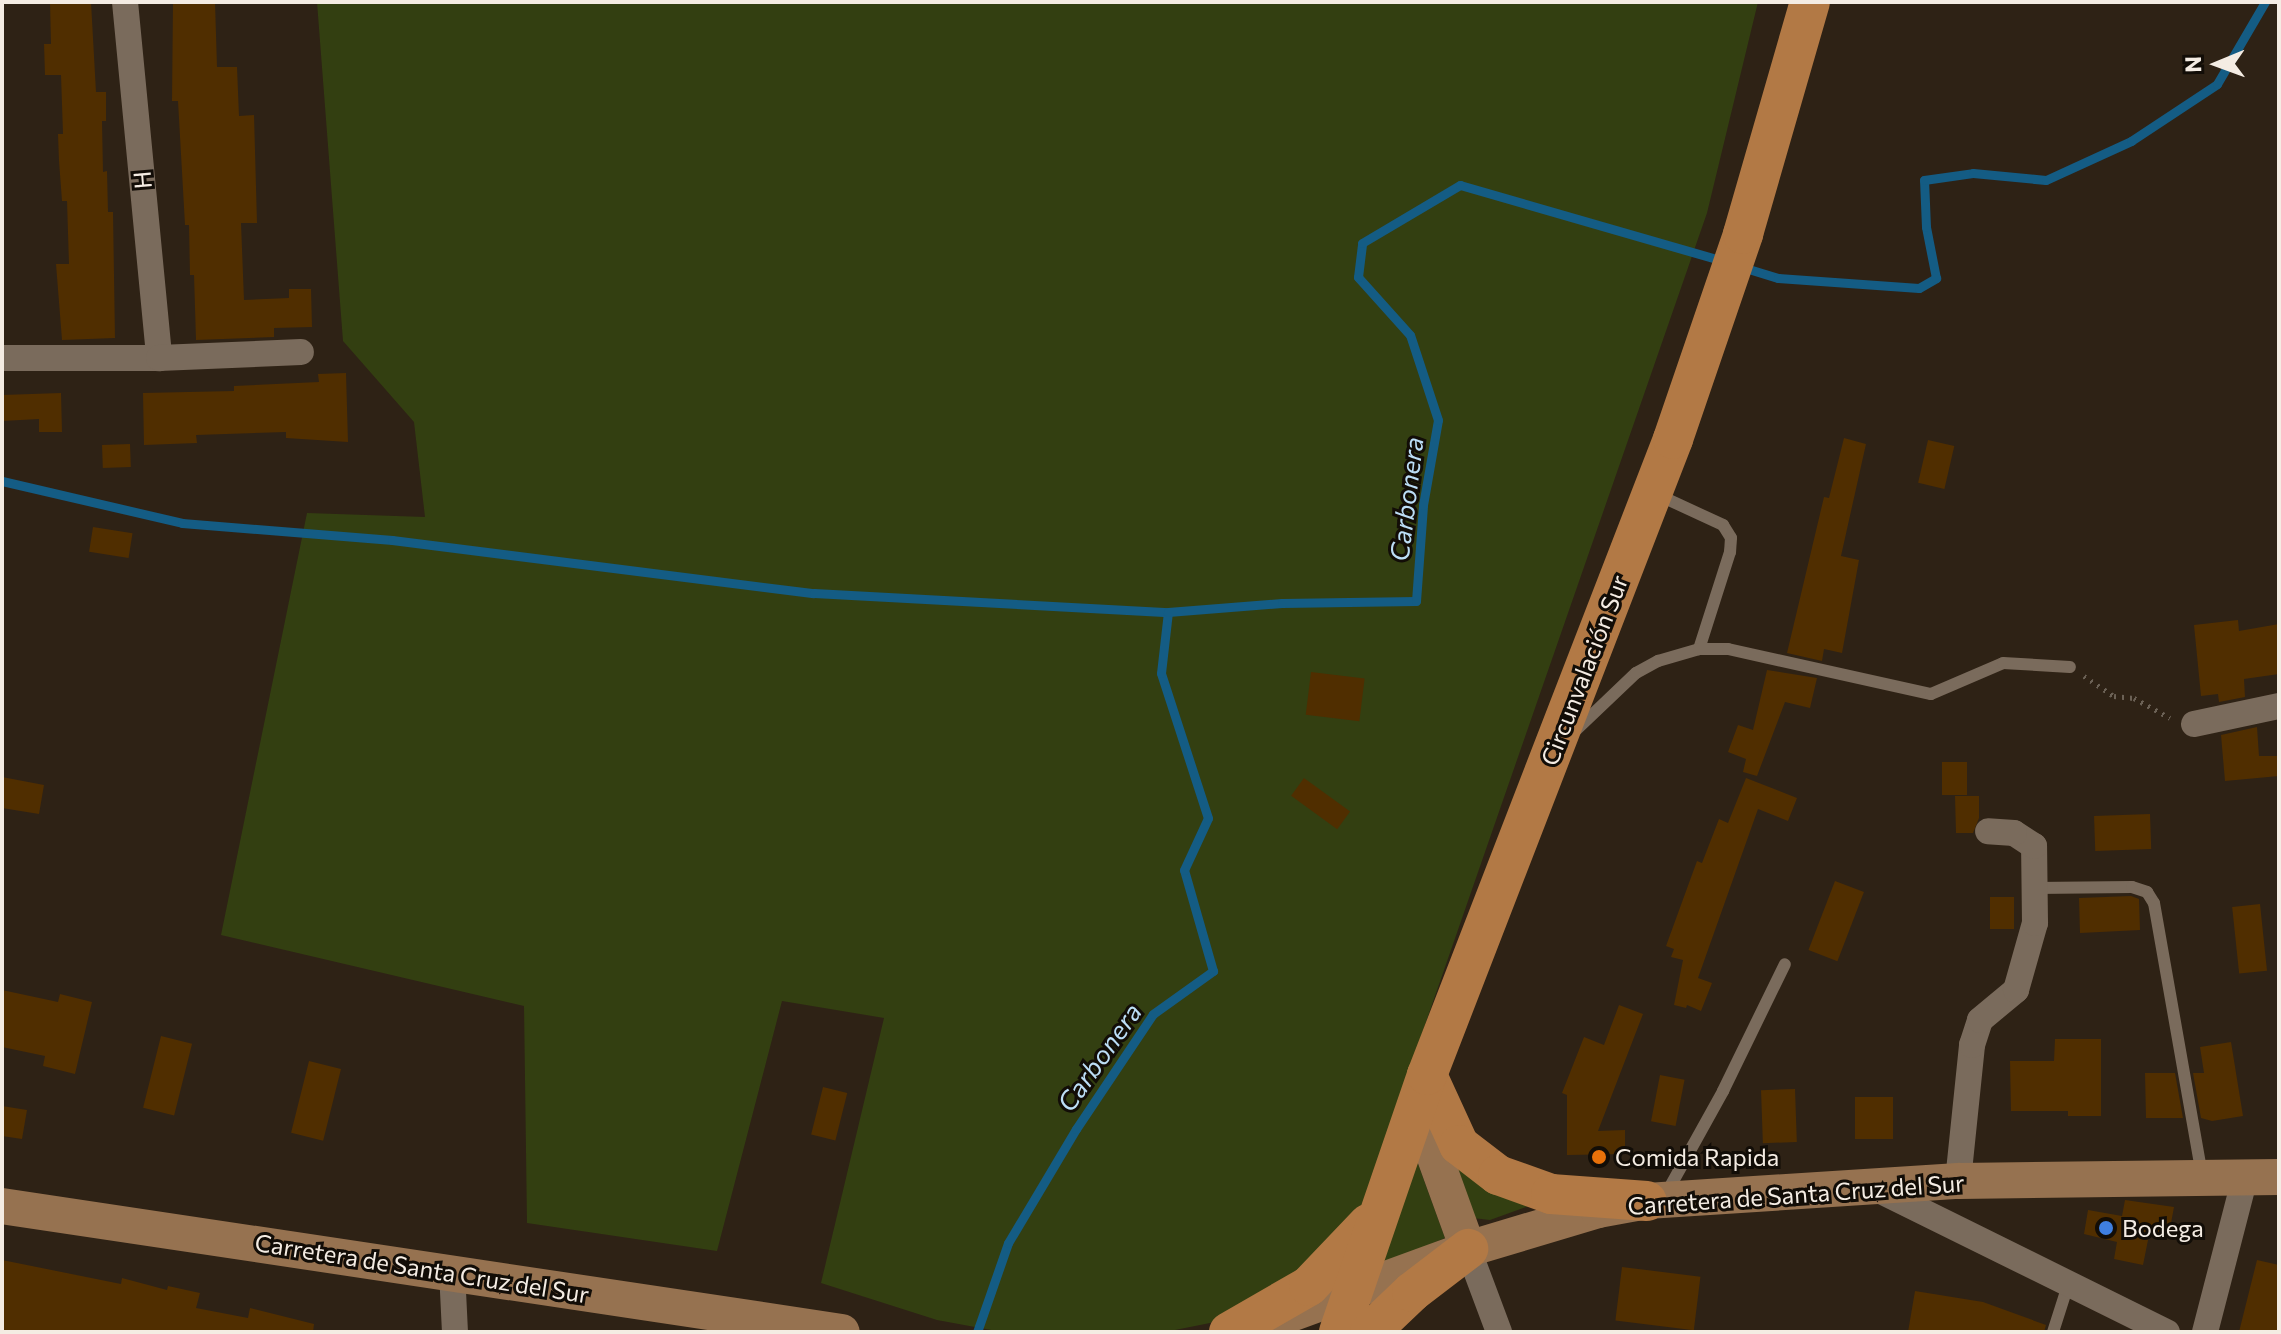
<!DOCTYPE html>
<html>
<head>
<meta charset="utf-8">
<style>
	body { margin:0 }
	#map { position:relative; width:2281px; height:1334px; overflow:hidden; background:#2e2215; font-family:Commissioner,sans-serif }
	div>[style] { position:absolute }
	.green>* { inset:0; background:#333f11 }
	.stream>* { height:9px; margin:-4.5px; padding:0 4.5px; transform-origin:4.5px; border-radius:4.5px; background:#145c84 }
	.building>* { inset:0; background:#502e00; transform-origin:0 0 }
	.path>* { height:5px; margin-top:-2.5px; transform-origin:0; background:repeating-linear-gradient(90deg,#6b6155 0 2px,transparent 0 8px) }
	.lane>* { height:12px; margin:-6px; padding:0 6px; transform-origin:6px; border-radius:6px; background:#7a6b5c }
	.street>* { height:26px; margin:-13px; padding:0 13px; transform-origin:13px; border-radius:13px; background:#7a6b5c }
	.secondary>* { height:36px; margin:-18px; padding:0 18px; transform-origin:18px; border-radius:18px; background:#967250 }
	.primary>* { height:40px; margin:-20px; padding:0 20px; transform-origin:20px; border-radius:20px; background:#b27945 }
	.dots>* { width:22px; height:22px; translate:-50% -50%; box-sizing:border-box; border:4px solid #120d07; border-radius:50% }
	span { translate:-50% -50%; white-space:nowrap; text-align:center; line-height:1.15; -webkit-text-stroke:6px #120d07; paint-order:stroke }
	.street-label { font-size:24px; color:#f4ece3 }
	.poi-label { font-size:24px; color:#f4ece3 }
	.left { translate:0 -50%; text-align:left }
	.water-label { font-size:26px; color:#bcdef6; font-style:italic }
	.frame { position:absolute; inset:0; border:4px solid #f4ece3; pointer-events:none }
	.north { position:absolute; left:2177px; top:24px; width:80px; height:80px; -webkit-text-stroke:6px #120d07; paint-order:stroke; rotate:269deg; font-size:22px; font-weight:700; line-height:32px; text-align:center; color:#f4ece3 }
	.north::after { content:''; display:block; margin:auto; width:28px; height:36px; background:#f4ece3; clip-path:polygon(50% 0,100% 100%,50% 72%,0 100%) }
</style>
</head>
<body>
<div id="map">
	<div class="green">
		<i style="clip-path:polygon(317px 2px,1758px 2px,1707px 213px,1361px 1209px,1286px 1282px,1210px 1323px,1165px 1332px,1002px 1332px,937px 1320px,821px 1283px,884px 1018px,782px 1001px,717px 1251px,527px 1223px,524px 1006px,221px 935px,307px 513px,425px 517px,414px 422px,343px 341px)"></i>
		<i style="clip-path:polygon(1447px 1148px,1537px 1203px,1490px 1220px,1473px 1218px)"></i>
		<i style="clip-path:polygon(1417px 1161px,1445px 1238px,1381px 1265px)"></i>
	</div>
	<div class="stream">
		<i style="left:1742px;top:267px;width:38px;rotate:17deg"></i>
		<i style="left:1778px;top:278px;width:141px;rotate:4.1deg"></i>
		<i style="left:1919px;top:288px;width:20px;rotate:-30deg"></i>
		<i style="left:1936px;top:278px;width:52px;rotate:-101.1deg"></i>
		<i style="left:1926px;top:227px;width:47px;rotate:-92.4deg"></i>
		<i style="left:1924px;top:180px;width:49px;rotate:-8.1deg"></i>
		<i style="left:1973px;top:173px;width:73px;rotate:5.5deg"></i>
		<i style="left:2046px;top:180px;width:94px;rotate:-24.6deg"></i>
		<i style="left:2131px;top:141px;width:103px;rotate:-33.5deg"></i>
		<i style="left:2217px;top:84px;width:95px;rotate:-59.7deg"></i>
		<i style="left:2px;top:481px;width:185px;rotate:13.1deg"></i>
		<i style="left:182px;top:523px;width:211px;rotate:4.6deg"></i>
		<i style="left:392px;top:540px;width:425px;rotate:7.2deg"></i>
		<i style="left:814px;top:593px;width:355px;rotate:3.1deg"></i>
		<i style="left:977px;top:1332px;width:94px;rotate:-70.8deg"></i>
		<i style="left:1008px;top:1243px;width:133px;rotate:-59.2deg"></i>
		<i style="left:1076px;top:1129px;width:138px;rotate:-56.2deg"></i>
		<i style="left:1153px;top:1014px;width:74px;rotate:-35.6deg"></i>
		<i style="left:1213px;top:971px;width:105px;rotate:-106deg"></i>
		<i style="left:1184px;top:870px;width:57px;rotate:-65.2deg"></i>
		<i style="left:1208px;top:818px;width:152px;rotate:-108deg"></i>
		<i style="left:1161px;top:673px;width:61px;rotate:-83.5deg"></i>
		<i style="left:1168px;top:612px;width:114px;rotate:-4.5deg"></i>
		<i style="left:1282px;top:603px;width:134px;rotate:-0.9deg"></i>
		<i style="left:1416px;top:601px;width:96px;rotate:-85.8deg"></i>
		<i style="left:1423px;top:505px;width:86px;rotate:-80deg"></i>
		<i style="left:1438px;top:420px;width:89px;rotate:-108.2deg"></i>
		<i style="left:1410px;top:335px;width:78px;rotate:-131.9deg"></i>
		<i style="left:1358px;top:277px;width:34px;rotate:-83deg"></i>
		<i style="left:1362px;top:243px;width:114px;rotate:-30.6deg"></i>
		<i style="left:1460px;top:185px;width:275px;rotate:16.1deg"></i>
	</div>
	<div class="building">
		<i style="clip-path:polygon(50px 2px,91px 2px,96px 92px,106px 92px,106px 121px,102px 121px,103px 172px,107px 171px,108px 212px,113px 212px,115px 338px,62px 340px,56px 264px,69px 264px,67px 201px,62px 201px,59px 161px,58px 134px,63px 134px,61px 75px,45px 75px,44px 44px,51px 44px)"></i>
		<i style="clip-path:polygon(173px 2px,215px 2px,217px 67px,237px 67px,239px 116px,254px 115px,257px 223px,241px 223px,244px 300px,289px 298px,289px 289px,311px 289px,312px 327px,274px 328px,274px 337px,196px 340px,194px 275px,190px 275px,189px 225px,185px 225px,178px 101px,172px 101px)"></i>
		<i style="clip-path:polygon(346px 373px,348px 442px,286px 438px,286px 432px,196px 435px,197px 443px,144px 445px,143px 393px,234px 391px,234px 386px,319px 382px,318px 374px)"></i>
		<i style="clip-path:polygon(61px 393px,62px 432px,39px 432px,39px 419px,2px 421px,2px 395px)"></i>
		<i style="clip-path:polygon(1844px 438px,1866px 444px,1841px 556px,1859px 560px,1842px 653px,1824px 649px,1822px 661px,1787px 653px,1824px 497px,1829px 498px)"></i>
		<i style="left:1928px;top:440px;width:27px;height:44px;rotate:13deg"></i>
		<i style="left:130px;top:444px;width:23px;height:28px;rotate:88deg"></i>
		<i style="left:93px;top:527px;width:40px;height:25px;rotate:9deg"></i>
		<i style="clip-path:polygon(2238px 620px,2239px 631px,2279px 624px,2279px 674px,2244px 679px,2245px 697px,2219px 702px,2218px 694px,2201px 696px,2194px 625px)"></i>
		<i style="clip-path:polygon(1767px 670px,1817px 678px,1810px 708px,1785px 702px,1757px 776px,1743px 772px,1746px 759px,1728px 752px,1738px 725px,1753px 730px)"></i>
		<i style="left:1311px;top:672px;width:54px;height:43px;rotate:7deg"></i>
		<i style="clip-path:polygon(2257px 727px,2259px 756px,2279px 756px,2279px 776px,2225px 781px,2221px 735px)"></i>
		<i style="left:1967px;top:762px;width:33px;height:25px;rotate:90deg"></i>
		<i style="clip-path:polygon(2px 777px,44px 785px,39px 814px,2px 808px)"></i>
		<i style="left:1304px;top:778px;width:57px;height:22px;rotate:36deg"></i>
		<i style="clip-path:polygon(1746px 778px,1797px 798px,1788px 821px,1758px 809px,1698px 978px,1712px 983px,1701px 1011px,1687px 1005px,1686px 1008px,1674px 1005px,1683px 960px,1671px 957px,1674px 949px,1666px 946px,1697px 861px,1702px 863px,1719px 819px,1728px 823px)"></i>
		<i style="clip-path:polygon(1955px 796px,1979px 796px,1979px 818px,1973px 833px,1956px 833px)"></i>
		<i style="left:2150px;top:814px;width:35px;height:56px;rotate:88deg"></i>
		<i style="left:1835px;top:881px;width:31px;height:74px;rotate:21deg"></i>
		<i style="clip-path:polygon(2131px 896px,2139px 899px,2140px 930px,2080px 933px,2079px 898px)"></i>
		<i style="left:1990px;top:897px;width:24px;height:32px"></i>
		<i style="left:2260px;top:904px;width:67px;height:28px;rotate:84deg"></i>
		<i style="clip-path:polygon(2px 990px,58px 1002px,60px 994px,92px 1002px,75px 1074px,43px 1066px,45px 1056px,2px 1047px)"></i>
		<i style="clip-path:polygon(1619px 1005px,1643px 1014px,1598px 1131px,1625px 1130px,1625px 1154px,1567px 1155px,1567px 1095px,1562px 1093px,1584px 1037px,1604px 1045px)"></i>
		<i style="left:161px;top:1036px;width:32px;height:74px;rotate:14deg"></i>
		<i style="clip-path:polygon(2055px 1039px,2101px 1039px,2101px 1116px,2068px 1116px,2068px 1111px,2011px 1111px,2010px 1061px,2054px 1061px)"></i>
		<i style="clip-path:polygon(2231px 1042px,2243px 1116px,2212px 1121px,2201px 1118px,2193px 1073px,2204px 1073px,2200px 1047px)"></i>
		<i style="left:309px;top:1061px;width:33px;height:74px;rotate:14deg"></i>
		<i style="clip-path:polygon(2145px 1073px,2175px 1073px,2183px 1118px,2146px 1118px)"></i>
		<i style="left:1660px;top:1075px;width:25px;height:47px;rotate:11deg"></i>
		<i style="left:823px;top:1087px;width:25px;height:49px;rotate:14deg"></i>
		<i style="left:1795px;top:1089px;width:53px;height:34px;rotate:88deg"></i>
		<i style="left:1855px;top:1097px;width:38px;height:42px"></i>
		<i style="clip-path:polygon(2px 1106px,27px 1110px,22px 1139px,2px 1136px)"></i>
		<i style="clip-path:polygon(2125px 1200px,2174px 1207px,2169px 1234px,2150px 1230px,2143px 1265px,2114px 1259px,2117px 1242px,2084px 1234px,2088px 1210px,2122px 1216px)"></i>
		<i style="clip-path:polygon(2px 1260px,121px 1284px,122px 1278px,167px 1290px,168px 1286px,200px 1293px,196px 1308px,248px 1318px,250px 1308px,314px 1324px,313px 1332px,2px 1332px)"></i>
		<i style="clip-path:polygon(2257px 1260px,2279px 1265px,2279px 1332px,2239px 1332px)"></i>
		<i style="left:1622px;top:1267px;width:79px;height:54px;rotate:7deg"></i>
		<i style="clip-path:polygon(1915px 1291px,1983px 1302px,2046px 1325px,2044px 1332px,1908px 1332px)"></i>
	</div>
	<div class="path">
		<i style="left:2084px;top:676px;width:36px;rotate:34deg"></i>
		<i style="left:2114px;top:696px;width:20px;rotate:6deg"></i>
		<i style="left:2134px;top:698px;width:41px;rotate:29.1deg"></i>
	</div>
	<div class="lane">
		<i style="left:1656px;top:494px;width:74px;rotate:24.8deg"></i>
		<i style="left:1723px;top:525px;width:15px;rotate:58deg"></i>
		<i style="left:1731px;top:538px;width:14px;rotate:94deg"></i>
		<i style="left:1730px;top:552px;width:102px;rotate:107.7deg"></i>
		<i style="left:1574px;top:732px;width:86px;rotate:-43.6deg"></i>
		<i style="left:1636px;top:673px;width:25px;rotate:-29deg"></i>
		<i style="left:1658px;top:661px;width:43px;rotate:-16.3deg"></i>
		<i style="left:1699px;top:649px;width:29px"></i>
		<i style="left:1728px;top:649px;width:208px;rotate:12.5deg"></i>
		<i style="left:1931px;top:694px;width:78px;rotate:-23.3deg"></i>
		<i style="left:2003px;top:663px;width:67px;rotate:3.4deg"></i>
		<i style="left:2035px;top:888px;width:97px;rotate:-0.6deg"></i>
		<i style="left:2132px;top:887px;width:16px;rotate:18deg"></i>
		<i style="left:2147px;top:892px;width:13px;rotate:58deg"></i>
		<i style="left:2154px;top:903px;width:276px;rotate:80deg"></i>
		<i style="left:1666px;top:1194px;width:118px;rotate:-61deg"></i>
		<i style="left:1723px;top:1091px;width:141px;rotate:-64deg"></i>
		<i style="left:2053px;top:1332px;width:52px;rotate:-72.3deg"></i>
	</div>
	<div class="street">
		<i style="left:125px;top:2px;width:358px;rotate:84.5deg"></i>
		<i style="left:2px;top:358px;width:157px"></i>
		<i style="left:159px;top:358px;width:142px;rotate:-2.4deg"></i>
		<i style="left:2194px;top:724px;width:87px;rotate:-12deg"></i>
		<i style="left:1958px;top:1181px;width:137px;rotate:-84.1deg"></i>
		<i style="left:1972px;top:1045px;width:26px;rotate:-72deg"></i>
		<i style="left:1980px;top:1020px;width:47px;rotate:-39.8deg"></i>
		<i style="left:2016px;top:990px;width:70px;rotate:-74.2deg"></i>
		<i style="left:2035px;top:923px;width:77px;rotate:-90.7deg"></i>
		<i style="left:2034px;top:846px;width:24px;rotate:-147deg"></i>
		<i style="left:2014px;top:833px;width:26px;rotate:-176deg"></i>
		<i style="left:1873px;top:1187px;width:328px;rotate:26.3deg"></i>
		<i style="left:1468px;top:1249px;width:89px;rotate:69.5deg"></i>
		<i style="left:452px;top:1271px;width:61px;rotate:87.2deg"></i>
		<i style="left:2205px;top:1332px;width:160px;rotate:-75.5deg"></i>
	</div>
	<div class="secondary">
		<i style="left:1416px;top:1105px;width:153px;rotate:70.1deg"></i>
		<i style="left:2px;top:1206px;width:849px;rotate:8.53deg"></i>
		<i style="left:1266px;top:1323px;width:215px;rotate:-20.1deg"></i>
		<i style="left:1468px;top:1249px;width:136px;rotate:-16.7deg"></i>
		<i style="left:1598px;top:1210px;width:50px;rotate:-10.4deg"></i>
		<i style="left:1647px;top:1201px;width:312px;rotate:-3.7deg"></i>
		<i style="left:1958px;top:1181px;width:321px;rotate:-0.7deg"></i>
	</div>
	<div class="primary">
		<i style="left:1427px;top:1075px;width:77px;rotate:65.4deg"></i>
		<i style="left:1459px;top:1145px;width:49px;rotate:37.6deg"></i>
		<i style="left:1498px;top:1175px;width:56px;rotate:19.7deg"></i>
		<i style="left:1551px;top:1194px;width:96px;rotate:4.2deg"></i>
		<i style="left:1229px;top:1332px;width:92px;rotate:-29.9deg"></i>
		<i style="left:1309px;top:1286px;width:86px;rotate:-46.4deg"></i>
		<i style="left:1339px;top:1332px;width:272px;rotate:-71.1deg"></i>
		<i style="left:1427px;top:1075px;width:682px;rotate:-68.85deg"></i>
		<i style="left:1673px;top:439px;width:217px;rotate:-71.1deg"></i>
		<i style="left:1743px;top:234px;width:241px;rotate:-73.9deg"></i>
		<i style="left:1370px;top:1332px;width:58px;rotate:-43.6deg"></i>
		<i style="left:1412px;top:1292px;width:71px;rotate:-37.5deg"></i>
	</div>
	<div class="dots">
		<i style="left:1599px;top:1157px;background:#e8710a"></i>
		<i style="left:2106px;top:1228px;background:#3f7fe0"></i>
	</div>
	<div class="street-label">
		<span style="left:142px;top:180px;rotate:-95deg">H</span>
		<span style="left:1584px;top:670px;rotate:-69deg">Circunvalación Sur</span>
		<span style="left:1796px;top:1194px;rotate:-4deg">Carretera de Santa Cruz del Sur</span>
		<span style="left:422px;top:1268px;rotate:9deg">Carretera de Santa Cruz del Sur</span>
	</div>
	<div class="poi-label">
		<span class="left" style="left:1615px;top:1157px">Comida Rapida</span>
		<span class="left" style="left:2122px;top:1228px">Bodega</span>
	</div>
	<div class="water-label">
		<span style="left:1406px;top:499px;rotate:-83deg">Carbonera</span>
		<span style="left:1099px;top:1057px;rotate:-55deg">Carbonera</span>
	</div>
	<div class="frame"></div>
	<div class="north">N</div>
</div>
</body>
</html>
